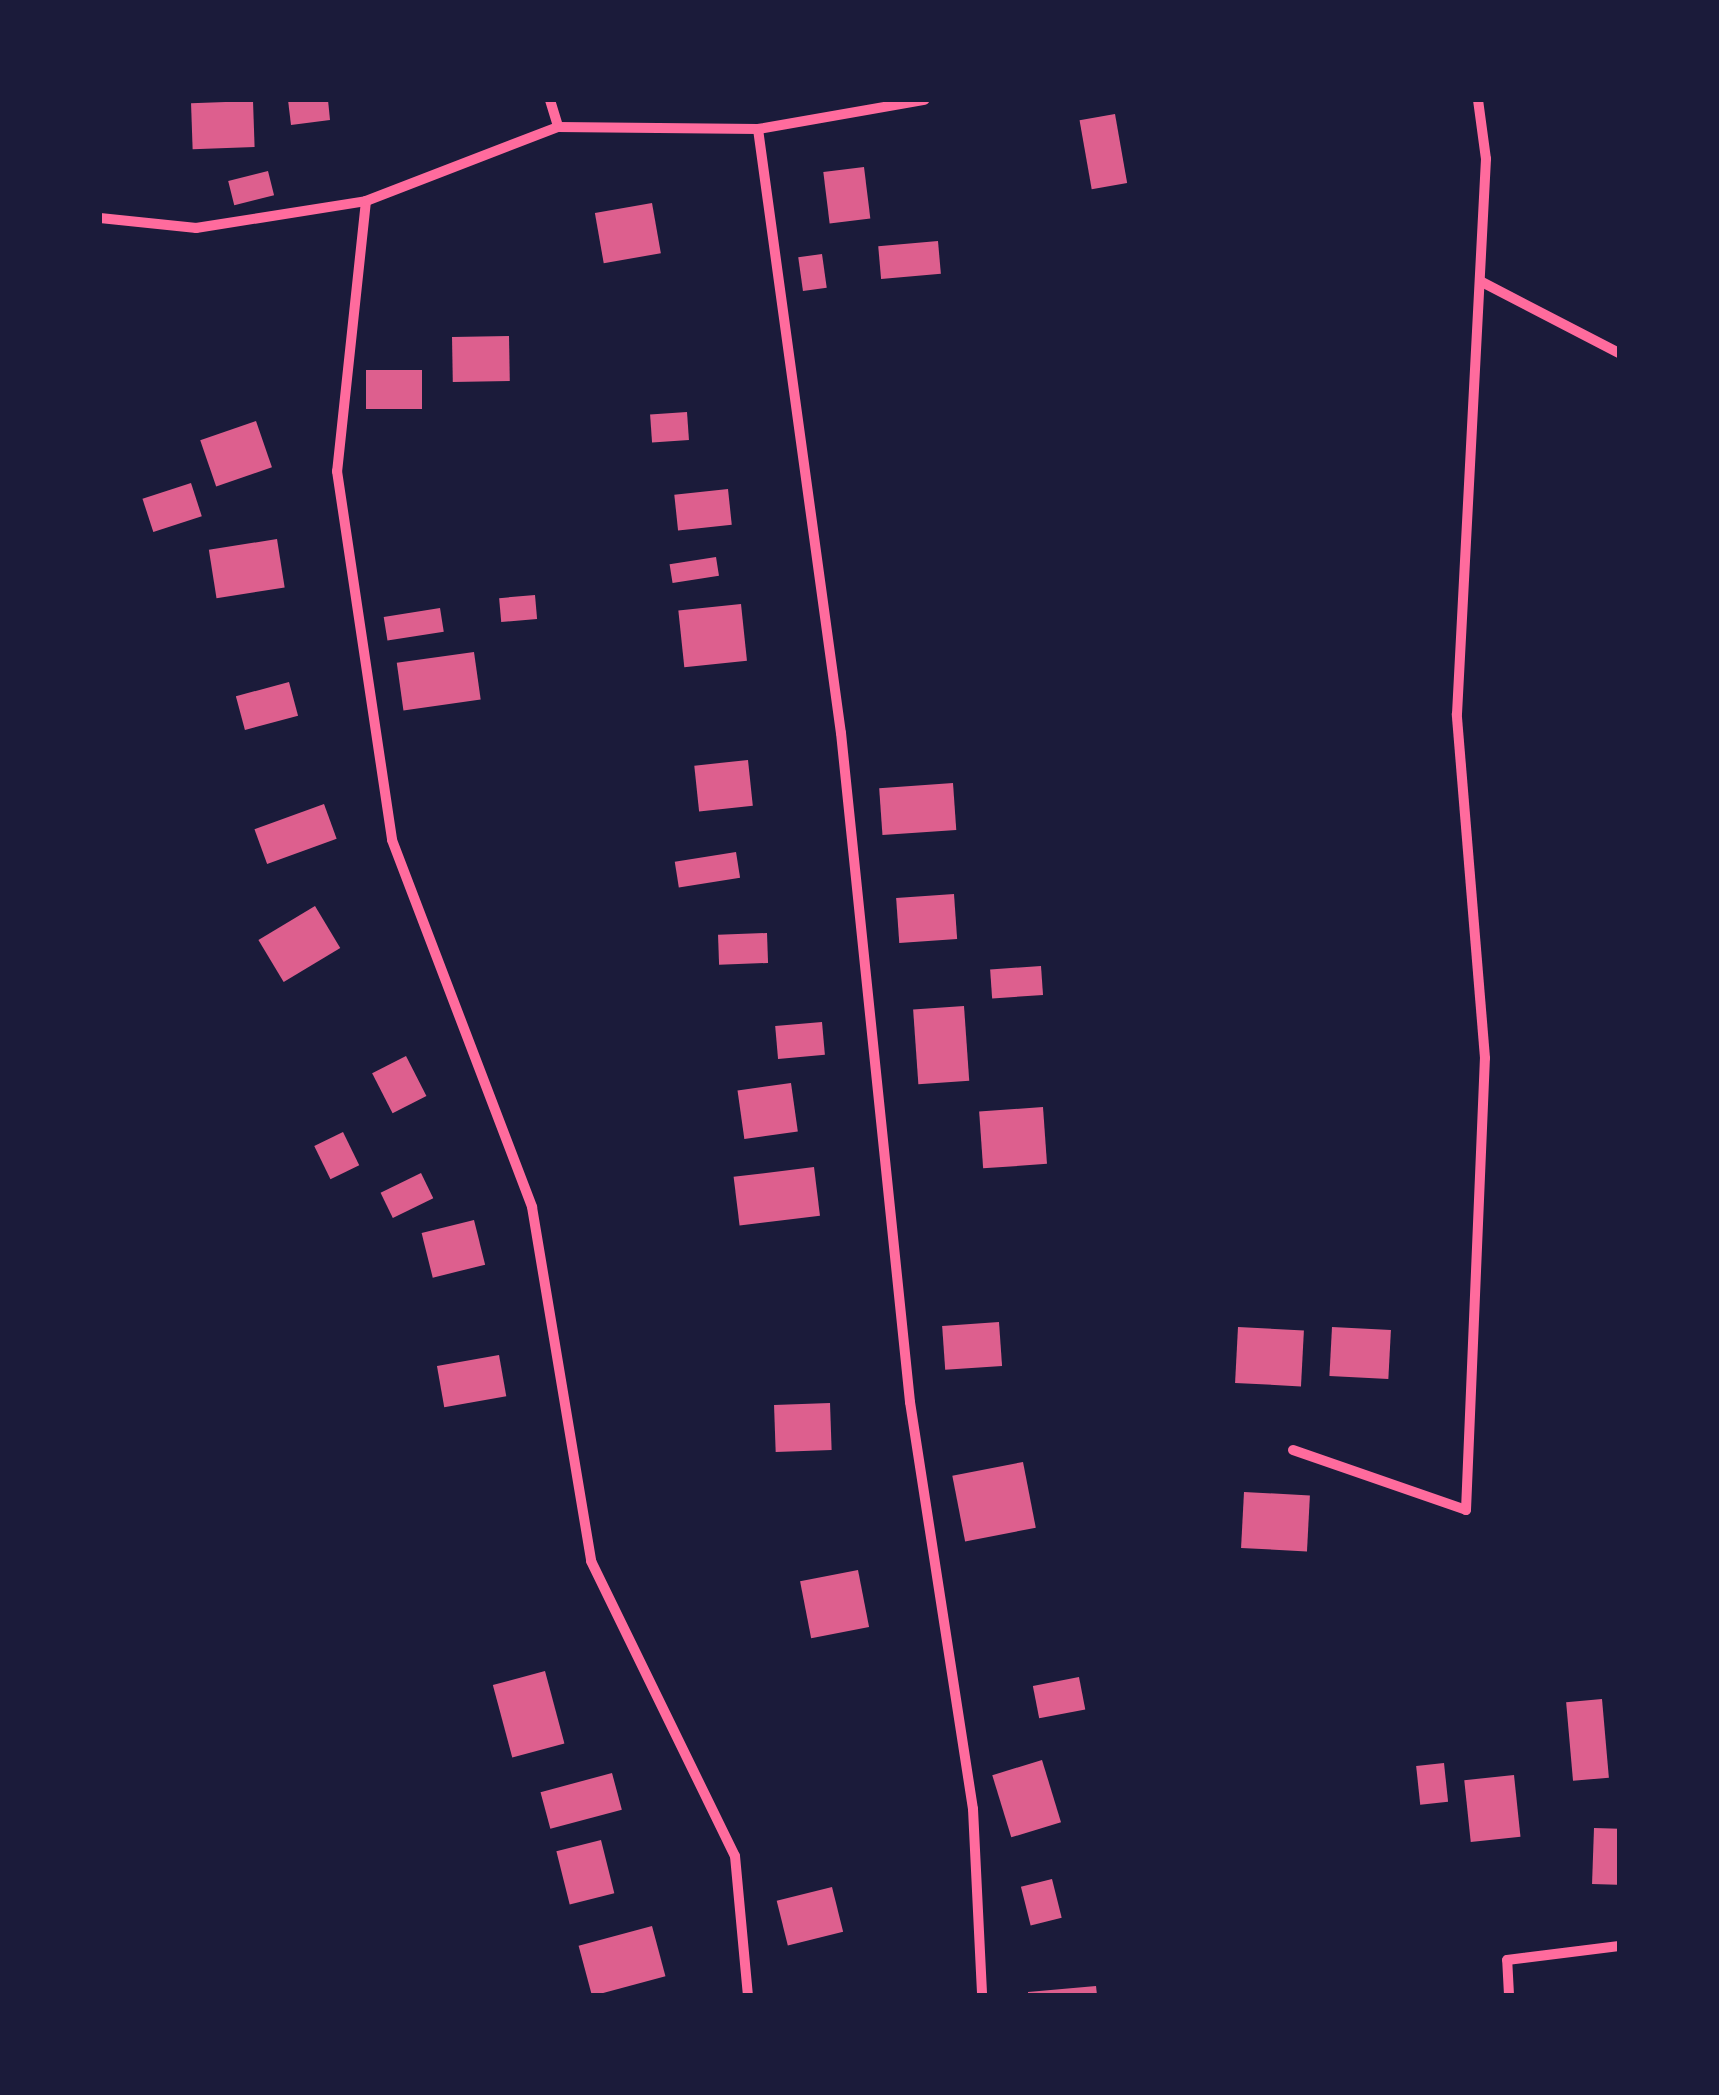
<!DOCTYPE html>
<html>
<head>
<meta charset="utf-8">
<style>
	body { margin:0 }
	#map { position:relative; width:1719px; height:2095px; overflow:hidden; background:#1b1b3a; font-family:Helvetica,sans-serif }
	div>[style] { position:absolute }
	.building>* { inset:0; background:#dd5f8e; transform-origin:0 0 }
	.minor>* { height:10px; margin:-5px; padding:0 5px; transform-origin:5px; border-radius:5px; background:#ff6b9d }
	span { translate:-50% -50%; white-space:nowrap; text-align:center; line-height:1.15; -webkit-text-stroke:10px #1b1b3a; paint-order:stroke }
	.frame { position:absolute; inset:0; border:102px solid #1b1b3a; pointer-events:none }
</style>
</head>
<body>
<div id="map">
	<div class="building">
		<i style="clip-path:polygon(288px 100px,328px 100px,330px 120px,291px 125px)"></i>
		<i style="left:253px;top:101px;width:46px;height:62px;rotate:88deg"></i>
		<i style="left:1115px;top:114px;width:70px;height:36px;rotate:80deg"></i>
		<i style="left:864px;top:167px;width:52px;height:41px;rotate:83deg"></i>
		<i style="left:268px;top:171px;width:25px;height:41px;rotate:76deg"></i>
		<i style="left:652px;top:203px;width:51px;height:58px;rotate:80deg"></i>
		<i style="left:938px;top:241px;width:33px;height:60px;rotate:85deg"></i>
		<i style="left:822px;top:254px;width:34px;height:24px;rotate:82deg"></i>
		<i style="left:509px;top:336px;width:45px;height:57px;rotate:89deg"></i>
		<i style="left:366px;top:370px;width:56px;height:39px"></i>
		<i style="left:687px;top:412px;width:28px;height:37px;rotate:86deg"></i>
		<i style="left:256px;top:421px;width:49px;height:59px;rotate:71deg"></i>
		<i style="left:191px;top:483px;width:35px;height:51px;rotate:72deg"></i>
		<i style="left:728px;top:489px;width:36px;height:54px;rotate:84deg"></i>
		<i style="left:277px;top:539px;width:49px;height:69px;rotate:81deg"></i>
		<i style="left:716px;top:557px;width:19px;height:47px;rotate:81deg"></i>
		<i style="left:535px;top:595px;width:24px;height:36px;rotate:85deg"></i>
		<i style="left:741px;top:604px;width:57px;height:63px;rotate:84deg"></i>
		<i style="left:440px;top:608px;width:24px;height:57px;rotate:81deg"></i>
		<i style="left:474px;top:652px;width:48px;height:78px;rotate:82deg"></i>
		<i style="left:289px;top:682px;width:35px;height:55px;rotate:75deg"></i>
		<i style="left:748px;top:760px;width:46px;height:54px;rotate:84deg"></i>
		<i style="left:953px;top:783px;width:47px;height:74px;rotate:86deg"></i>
		<i style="left:324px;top:804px;width:37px;height:74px;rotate:70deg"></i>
		<i style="left:736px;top:852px;width:26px;height:62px;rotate:81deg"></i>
		<i style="left:954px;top:894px;width:45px;height:58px;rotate:86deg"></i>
		<i style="left:315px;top:906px;width:49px;height:66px;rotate:59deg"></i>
		<i style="left:767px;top:933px;width:30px;height:49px;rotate:88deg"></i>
		<i style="left:1041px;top:966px;width:29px;height:51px;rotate:86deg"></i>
		<i style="left:964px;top:1006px;width:75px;height:51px;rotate:86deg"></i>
		<i style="left:822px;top:1022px;width:33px;height:47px;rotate:85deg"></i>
		<i style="left:406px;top:1056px;width:45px;height:38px;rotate:63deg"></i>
		<i style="left:791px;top:1083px;width:49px;height:54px;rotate:82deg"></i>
		<i style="left:1043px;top:1107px;width:57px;height:64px;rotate:86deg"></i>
		<i style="left:343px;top:1132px;width:37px;height:32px;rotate:64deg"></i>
		<i style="left:814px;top:1167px;width:49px;height:81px;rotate:83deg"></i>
		<i style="left:421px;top:1173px;width:28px;height:45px;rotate:64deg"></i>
		<i style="left:474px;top:1220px;width:46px;height:54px;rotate:76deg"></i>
		<i style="left:999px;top:1322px;width:44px;height:57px;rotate:86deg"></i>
		<i style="left:1238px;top:1327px;width:66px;height:56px;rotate:3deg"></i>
		<i style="left:1332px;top:1327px;width:59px;height:49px;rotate:3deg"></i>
		<i style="left:499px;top:1355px;width:42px;height:63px;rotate:80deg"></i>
		<i style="left:830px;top:1403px;width:47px;height:56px;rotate:88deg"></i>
		<i style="left:1023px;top:1462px;width:67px;height:72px;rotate:79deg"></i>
		<i style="left:1244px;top:1492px;width:66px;height:56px;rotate:3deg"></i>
		<i style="left:858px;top:1570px;width:58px;height:59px;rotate:79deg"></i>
		<i style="left:545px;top:1671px;width:75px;height:54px;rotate:75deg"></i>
		<i style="left:1079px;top:1677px;width:33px;height:47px;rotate:79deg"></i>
		<i style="left:1602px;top:1699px;width:79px;height:36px;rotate:85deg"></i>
		<i style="left:1042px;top:1760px;width:65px;height:52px;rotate:73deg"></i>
		<i style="left:1444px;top:1763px;width:39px;height:28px;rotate:84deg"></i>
		<i style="left:612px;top:1773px;width:38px;height:74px;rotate:75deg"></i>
		<i style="left:1514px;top:1775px;width:62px;height:50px;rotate:84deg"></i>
		<i style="left:1594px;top:1828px;width:25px;height:56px;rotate:2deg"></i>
		<i style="left:601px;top:1840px;width:55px;height:46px;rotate:76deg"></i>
		<i style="left:1052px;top:1879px;width:40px;height:32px;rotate:76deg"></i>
		<i style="left:832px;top:1887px;width:46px;height:57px;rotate:76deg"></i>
		<i style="left:652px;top:1926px;width:52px;height:76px;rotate:75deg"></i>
		<i style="clip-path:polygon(1096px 1986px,1097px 1995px,1028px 1995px,1028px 1992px)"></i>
	</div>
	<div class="minor">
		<i style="left:550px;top:100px;width:28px;rotate:73deg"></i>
		<i style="left:558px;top:127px;width:200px;rotate:0.6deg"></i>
		<i style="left:758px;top:129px;width:169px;rotate:-9.9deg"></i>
		<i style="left:758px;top:129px;width:610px;rotate:82.18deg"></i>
		<i style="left:841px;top:733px;width:673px;rotate:84.11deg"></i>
		<i style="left:910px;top:1402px;width:412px;rotate:81.2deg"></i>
		<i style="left:973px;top:1809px;width:186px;rotate:87.2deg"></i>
		<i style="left:366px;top:201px;width:272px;rotate:96.1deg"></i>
		<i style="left:337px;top:471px;width:373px;rotate:81.5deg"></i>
		<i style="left:392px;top:840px;width:393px;rotate:69.1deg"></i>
		<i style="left:532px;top:1207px;width:359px;rotate:80.5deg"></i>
		<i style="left:591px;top:1561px;width:328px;rotate:64deg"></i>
		<i style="left:735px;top:1856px;width:140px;rotate:84.7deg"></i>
		<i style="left:100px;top:218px;width:97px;rotate:5.9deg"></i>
		<i style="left:196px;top:228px;width:172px;rotate:-9deg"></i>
		<i style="left:366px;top:201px;width:206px;rotate:-21.1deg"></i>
		<i style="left:1480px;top:281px;width:157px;rotate:27.4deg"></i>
		<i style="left:1293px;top:1450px;width:183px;rotate:19.1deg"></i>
		<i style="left:1466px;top:1510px;width:452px;rotate:-87.6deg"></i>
		<i style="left:1485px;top:1058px;width:345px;rotate:-94.7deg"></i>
		<i style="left:1457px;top:714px;width:556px;rotate:-87.01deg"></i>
		<i style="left:1486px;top:159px;width:60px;rotate:-97.7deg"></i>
		<i style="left:1509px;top:1995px;width:35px;rotate:-93deg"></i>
		<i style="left:1507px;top:1960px;width:113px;rotate:-7.1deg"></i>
	</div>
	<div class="frame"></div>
</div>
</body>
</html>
